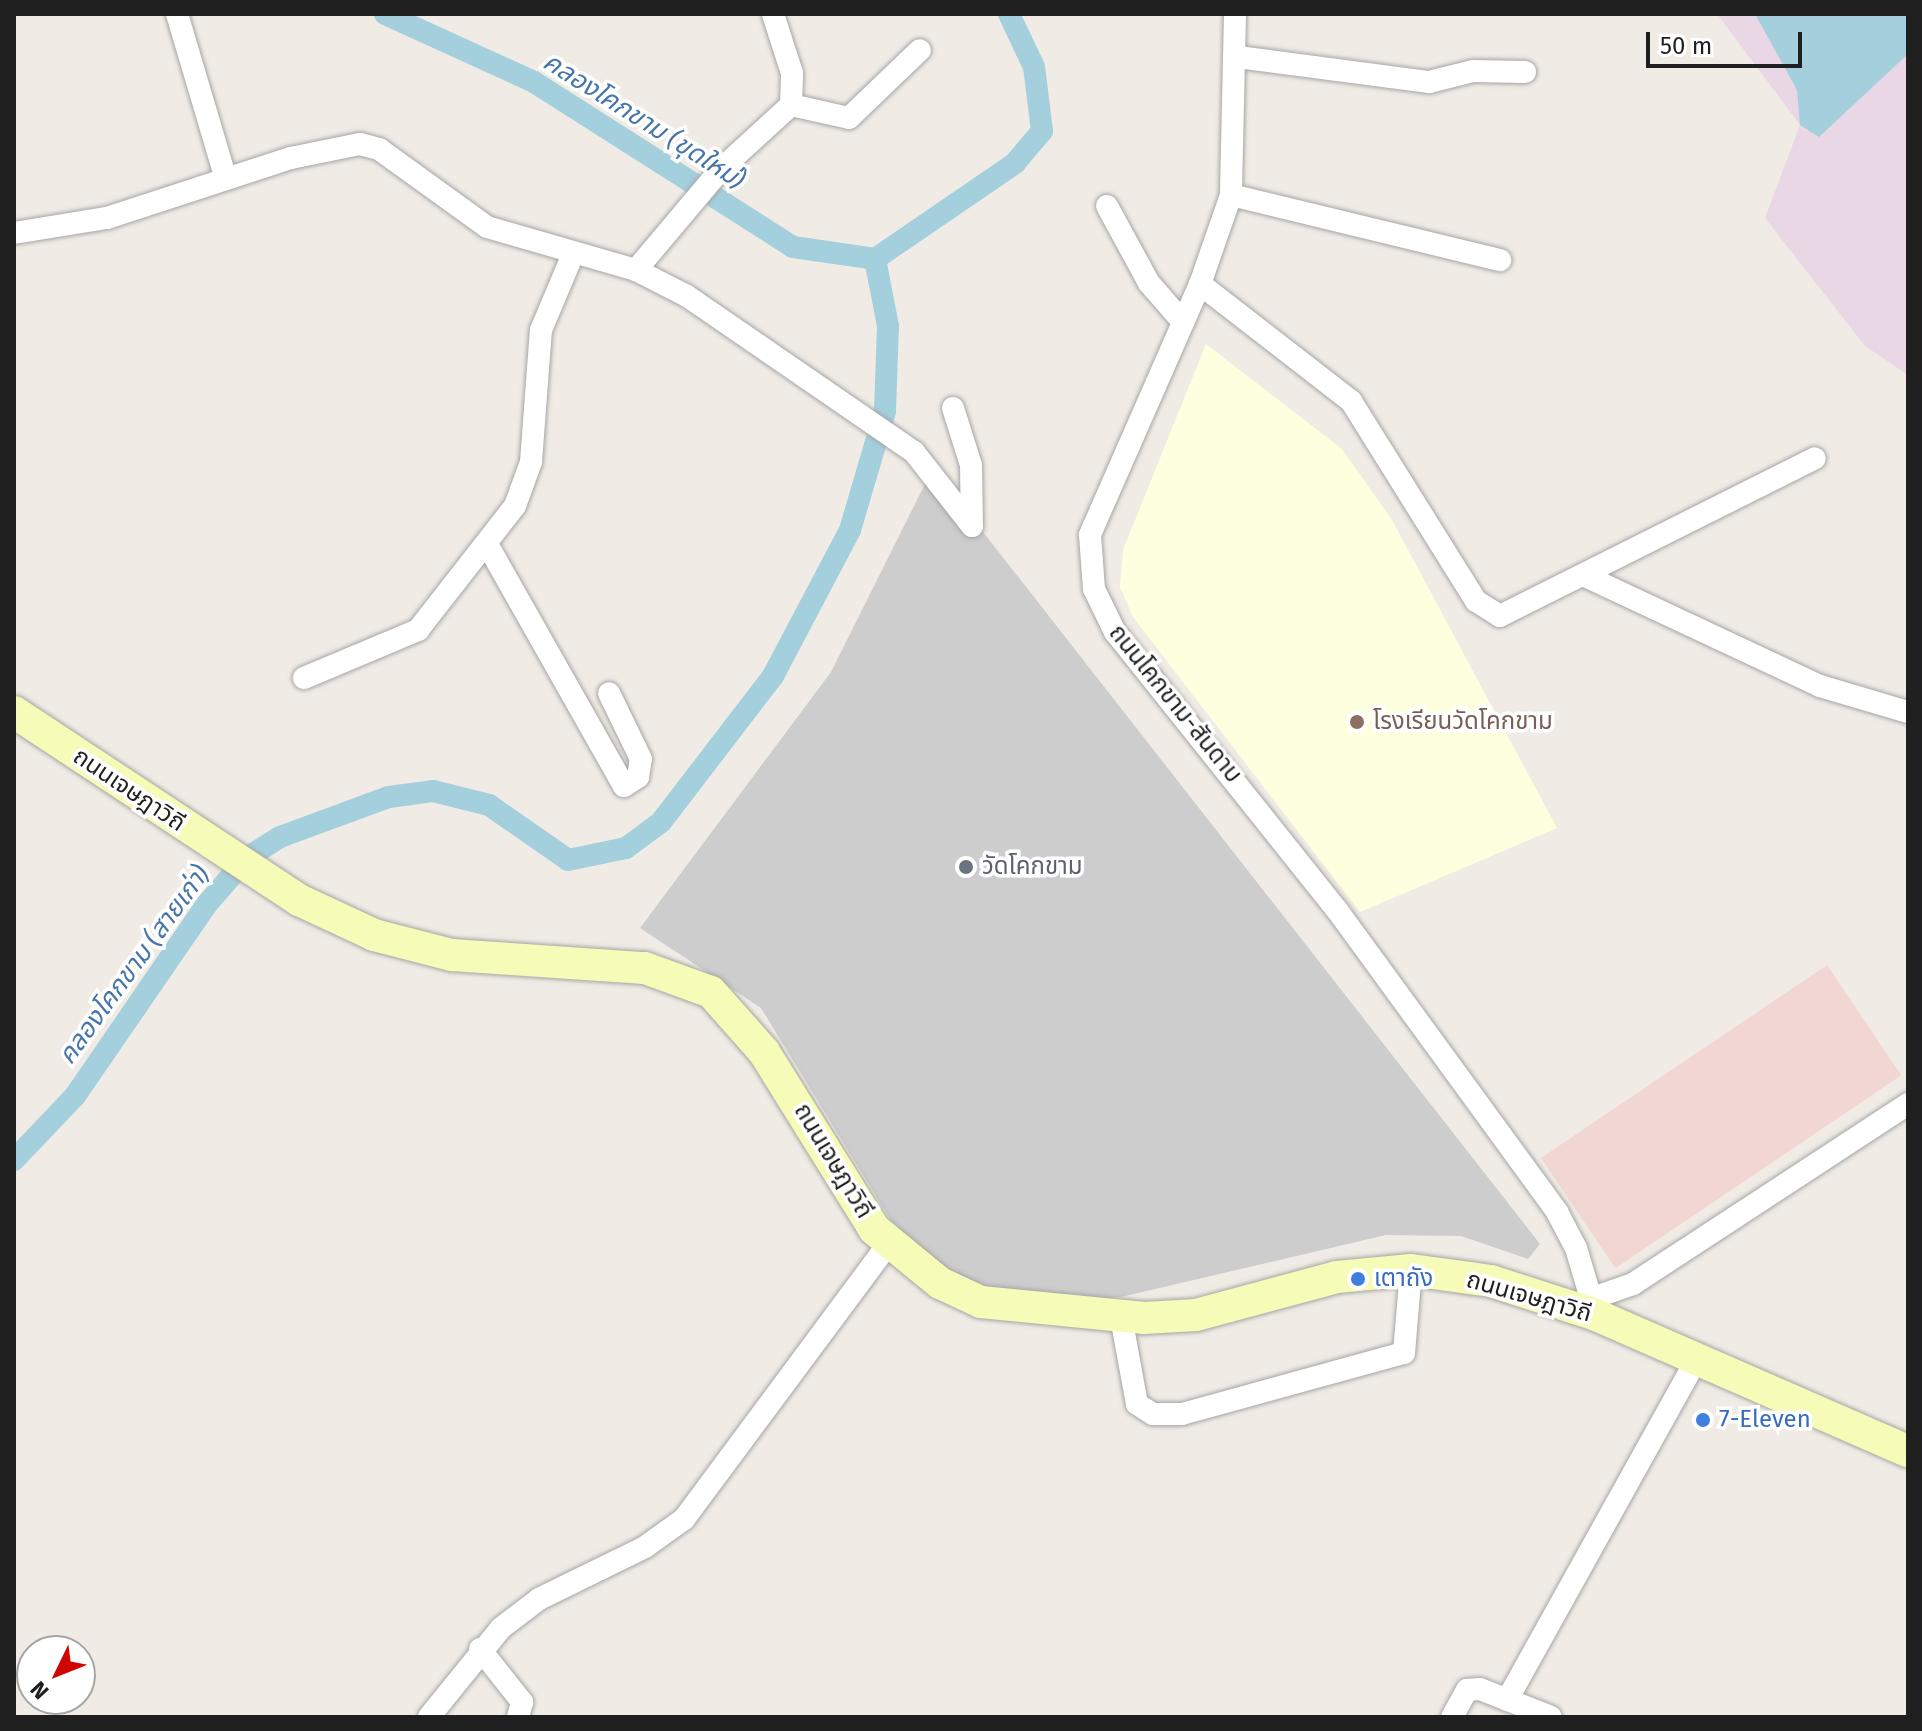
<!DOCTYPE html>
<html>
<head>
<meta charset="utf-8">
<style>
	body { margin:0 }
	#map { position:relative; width:1922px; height:1731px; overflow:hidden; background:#f0ece5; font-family:"Fira Sans","Noto Sans Thai",sans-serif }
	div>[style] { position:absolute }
	.commercial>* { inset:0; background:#f1d6d4; transform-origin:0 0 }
	.industrial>* { inset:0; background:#e9d7e5 }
	.education>* { inset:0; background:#feffdf }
	.religious>* { inset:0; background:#cdcdcd }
	.water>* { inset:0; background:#a4d0de }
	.canal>* { height:22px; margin:-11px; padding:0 11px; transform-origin:11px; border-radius:11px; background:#a4d0de }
	.roads { filter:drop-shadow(0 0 2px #a6a6a6) drop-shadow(0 0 2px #a6a6a6) }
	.street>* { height:22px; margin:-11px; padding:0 11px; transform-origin:11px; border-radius:11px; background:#fff }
	.secondary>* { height:32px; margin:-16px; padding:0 16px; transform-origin:16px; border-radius:16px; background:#f6fbb8 }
	.dots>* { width:22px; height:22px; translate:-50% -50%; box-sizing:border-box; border:4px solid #fff; border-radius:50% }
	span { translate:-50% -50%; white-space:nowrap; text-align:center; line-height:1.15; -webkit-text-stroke:7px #fff; paint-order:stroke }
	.street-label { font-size:24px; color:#1f1f1f }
	.education-label { font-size:24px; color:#785e54 }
	.left { translate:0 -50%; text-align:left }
	.worship-label { font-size:24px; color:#5b616d }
	.shop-label { font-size:24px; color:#366cbe }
	.water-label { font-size:26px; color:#4675a9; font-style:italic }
	.frame { position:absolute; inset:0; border:16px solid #1f1f1f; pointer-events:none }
	.north { position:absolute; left:16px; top:1635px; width:80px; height:80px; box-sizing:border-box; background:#fff; border:2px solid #a5a5a5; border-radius:50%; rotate:227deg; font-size:22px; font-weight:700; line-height:32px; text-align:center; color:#1f1f1f }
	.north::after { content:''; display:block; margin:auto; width:28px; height:36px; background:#ce0500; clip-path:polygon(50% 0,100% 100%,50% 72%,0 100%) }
	.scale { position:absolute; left:1646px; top:32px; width:156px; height:36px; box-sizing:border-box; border:4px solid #1f1f1f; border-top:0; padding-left:10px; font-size:24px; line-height:28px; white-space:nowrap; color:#1f1f1f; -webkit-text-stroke:6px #fff; paint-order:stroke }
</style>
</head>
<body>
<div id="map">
	<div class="commercial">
		<i style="left:1827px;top:965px;width:133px;height:345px;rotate:56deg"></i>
	</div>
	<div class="industrial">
		<i style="clip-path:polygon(1717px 14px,1908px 14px,1908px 375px,1865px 346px,1765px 218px,1800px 125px)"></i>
	</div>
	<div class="education">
		<i style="clip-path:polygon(1206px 344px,1342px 449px,1392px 520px,1557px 828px,1360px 912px,1133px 617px,1120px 587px,1123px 550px)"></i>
	</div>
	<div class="religious">
		<i style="clip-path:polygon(933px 468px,1540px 1244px,1528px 1259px,1461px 1236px,1386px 1235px,1121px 1297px,1040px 1302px,982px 1291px,931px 1261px,890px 1219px,761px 1008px,640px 928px,831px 672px)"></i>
	</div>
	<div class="water">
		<i style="clip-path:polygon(1755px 14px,1908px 14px,1908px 54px,1819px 137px,1800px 125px,1797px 90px)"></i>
	</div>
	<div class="canal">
		<i style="left:385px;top:14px;width:164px;rotate:24.5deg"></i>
		<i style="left:534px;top:82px;width:307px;rotate:32.5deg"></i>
		<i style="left:793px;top:247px;width:83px;rotate:8.3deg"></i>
		<i style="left:875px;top:259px;width:170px;rotate:-34.4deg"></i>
		<i style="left:1015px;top:163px;width:42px;rotate:-49.8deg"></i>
		<i style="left:1042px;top:131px;width:64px;rotate:-97.1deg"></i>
		<i style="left:1034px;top:67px;width:59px;rotate:-115.3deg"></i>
		<i style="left:14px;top:1160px;width:88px;rotate:-46.4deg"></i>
		<i style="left:75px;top:1096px;width:233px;rotate:-55.5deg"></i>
		<i style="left:207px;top:904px;width:62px;rotate:-48.9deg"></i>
		<i style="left:248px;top:857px;width:38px;rotate:-32deg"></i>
		<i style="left:280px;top:837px;width:116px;rotate:-20.2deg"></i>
		<i style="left:389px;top:797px;width:44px;rotate:-7.8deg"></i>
		<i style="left:433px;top:791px;width:58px;rotate:14deg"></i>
		<i style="left:489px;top:805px;width:96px;rotate:34.8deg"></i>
		<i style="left:568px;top:860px;width:59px;rotate:-11.7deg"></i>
		<i style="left:626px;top:848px;width:44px;rotate:-36.6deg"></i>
		<i style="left:661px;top:822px;width:184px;rotate:-52.5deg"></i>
		<i style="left:773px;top:676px;width:165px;rotate:-62.2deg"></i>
		<i style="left:850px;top:530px;width:124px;rotate:-73.6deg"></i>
		<i style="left:885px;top:411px;width:85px;rotate:-88deg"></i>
		<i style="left:888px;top:326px;width:68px;rotate:-101deg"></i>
	</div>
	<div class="roads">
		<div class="street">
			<i style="left:177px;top:14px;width:172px;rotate:73.5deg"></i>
			<i style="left:1235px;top:14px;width:181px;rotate:91.3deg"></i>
			<i style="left:1231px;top:195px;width:94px;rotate:109.2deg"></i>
			<i style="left:1200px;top:284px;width:274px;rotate:113.7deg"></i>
			<i style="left:1090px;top:535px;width:54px;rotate:85.8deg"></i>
			<i style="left:1094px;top:589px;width:48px;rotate:64deg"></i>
			<i style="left:1115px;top:632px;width:356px;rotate:51.4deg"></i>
			<i style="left:1337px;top:910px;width:374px;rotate:53.9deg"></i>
			<i style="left:1557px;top:1212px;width:41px;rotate:62.2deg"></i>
			<i style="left:1576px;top:1248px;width:70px;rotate:73.4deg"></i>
			<i style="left:1238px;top:57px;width:193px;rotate:7.5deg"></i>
			<i style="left:1429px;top:82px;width:45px;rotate:-14deg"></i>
			<i style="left:1473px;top:71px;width:52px;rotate:1.1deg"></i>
			<i style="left:791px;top:105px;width:59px;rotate:12.6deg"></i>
			<i style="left:849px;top:118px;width:98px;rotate:-43.8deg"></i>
			<i style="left:1231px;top:195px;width:277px;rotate:13.6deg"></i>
			<i style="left:1107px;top:206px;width:88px;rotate:61.4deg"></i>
			<i style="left:1149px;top:283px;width:52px;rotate:48.9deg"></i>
			<i style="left:14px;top:233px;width:94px;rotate:-9.2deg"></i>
			<i style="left:107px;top:218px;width:194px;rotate:-18.1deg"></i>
			<i style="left:291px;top:158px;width:70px;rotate:-11.5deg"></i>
			<i style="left:360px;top:144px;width:20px;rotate:15deg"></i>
			<i style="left:379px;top:149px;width:133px;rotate:35.8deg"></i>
			<i style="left:487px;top:227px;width:155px;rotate:16.1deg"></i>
			<i style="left:636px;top:270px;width:57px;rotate:27deg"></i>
			<i style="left:687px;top:296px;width:275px;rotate:34.5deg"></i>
			<i style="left:914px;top:452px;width:94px;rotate:51.9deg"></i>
			<i style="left:636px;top:270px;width:132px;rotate:-49.9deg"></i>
			<i style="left:721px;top:169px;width:95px;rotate:-42.4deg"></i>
			<i style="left:791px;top:105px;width:32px;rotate:-88deg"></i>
			<i style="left:792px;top:73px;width:62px;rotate:-107.9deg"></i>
			<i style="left:1200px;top:284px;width:191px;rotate:37.8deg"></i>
			<i style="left:1351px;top:401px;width:236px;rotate:58deg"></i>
			<i style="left:1476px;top:601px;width:28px;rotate:32deg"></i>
			<i style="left:1500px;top:616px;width:352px;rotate:-26.6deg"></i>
			<i style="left:953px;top:408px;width:60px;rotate:72.5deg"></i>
			<i style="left:971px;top:465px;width:61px;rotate:89.1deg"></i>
			<i style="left:487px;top:544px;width:278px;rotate:60.5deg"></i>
			<i style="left:624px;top:786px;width:17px;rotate:-33deg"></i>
			<i style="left:638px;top:777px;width:18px;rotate:-81deg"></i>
			<i style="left:641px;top:759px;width:73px;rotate:-115.9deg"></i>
			<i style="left:1583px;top:575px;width:262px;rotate:25.1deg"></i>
			<i style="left:1820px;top:686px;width:92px;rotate:16.5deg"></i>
			<i style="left:304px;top:678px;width:124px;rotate:-22.8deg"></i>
			<i style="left:418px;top:630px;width:157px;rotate:-52deg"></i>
			<i style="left:515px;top:506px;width:47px;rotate:-70deg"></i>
			<i style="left:531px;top:462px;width:132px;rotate:-85.7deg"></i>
			<i style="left:541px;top:330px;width:82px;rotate:-67.2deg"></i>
			<i style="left:1593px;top:1298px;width:42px;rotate:-19.3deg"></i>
			<i style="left:1633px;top:1284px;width:329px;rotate:-33.2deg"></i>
			<i style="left:1121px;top:1317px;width:88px;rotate:79.6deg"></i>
			<i style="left:1137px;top:1404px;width:19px;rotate:32deg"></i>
			<i style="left:1153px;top:1414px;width:29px"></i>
			<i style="left:1182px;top:1414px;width:230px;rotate:-15.4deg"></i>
			<i style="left:1404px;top:1353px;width:83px;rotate:-85.2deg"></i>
			<i style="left:480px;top:1649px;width:68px;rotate:51.6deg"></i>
			<i style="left:522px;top:1702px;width:16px;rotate:105deg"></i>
			<i style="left:1507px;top:1700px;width:389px;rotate:-60.9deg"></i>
			<i style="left:429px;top:1717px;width:114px;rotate:-51deg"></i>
			<i style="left:501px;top:1628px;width:48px;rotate:-37.3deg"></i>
			<i style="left:539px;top:1599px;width:118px;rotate:-26.1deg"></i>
			<i style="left:645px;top:1547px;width:48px;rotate:-35.7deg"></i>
			<i style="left:684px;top:1519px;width:342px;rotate:-53.4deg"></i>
			<i style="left:1452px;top:1717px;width:31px;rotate:-61deg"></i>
			<i style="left:1467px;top:1690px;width:13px;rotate:-4deg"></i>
			<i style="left:1480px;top:1689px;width:76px;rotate:21.5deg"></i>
		</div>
		<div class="secondary">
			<i style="left:14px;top:712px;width:341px;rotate:33.4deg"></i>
			<i style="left:299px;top:900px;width:83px;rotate:25deg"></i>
			<i style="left:374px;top:935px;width:81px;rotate:14.4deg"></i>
			<i style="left:452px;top:955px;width:193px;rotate:3.9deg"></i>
			<i style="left:645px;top:968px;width:70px;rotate:20deg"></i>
			<i style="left:711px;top:992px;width:80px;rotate:48.5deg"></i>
			<i style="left:764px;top:1052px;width:208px;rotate:58.1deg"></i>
			<i style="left:874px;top:1229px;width:85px;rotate:39.3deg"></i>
			<i style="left:940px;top:1283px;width:45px;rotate:24.9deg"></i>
			<i style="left:981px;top:1302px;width:164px;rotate:5.6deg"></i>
			<i style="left:1144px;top:1318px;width:52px;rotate:-3.3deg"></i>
			<i style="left:1196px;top:1315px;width:146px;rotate:-15.1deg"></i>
			<i style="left:1337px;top:1277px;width:74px;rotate:-5.4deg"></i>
			<i style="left:1411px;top:1270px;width:81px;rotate:7.8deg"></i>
			<i style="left:1491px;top:1281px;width:110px;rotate:17.9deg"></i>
			<i style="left:1596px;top:1315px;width:340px;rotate:23.6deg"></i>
		</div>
	</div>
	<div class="dots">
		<i style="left:1357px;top:722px;background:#8d6e63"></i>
		<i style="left:966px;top:867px;background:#6b7280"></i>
		<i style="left:1358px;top:1279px;background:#3f7fe0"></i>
		<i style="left:1703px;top:1420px;background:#3f7fe0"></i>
	</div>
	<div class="street-label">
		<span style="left:1175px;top:704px;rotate:51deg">ถนนโคกขาม-สันดาบ</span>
		<span style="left:129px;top:790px;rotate:34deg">ถนนเจษฎาวิถี</span>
		<span style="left:833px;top:1161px;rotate:59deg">ถนนเจษฎาวิถี</span>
		<span style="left:1529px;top:1297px;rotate:16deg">ถนนเจษฎาวิถี</span>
	</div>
	<div class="education-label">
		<span class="left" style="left:1373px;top:722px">โรงเรียนวัดโคกขาม</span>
	</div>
	<div class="worship-label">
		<span class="left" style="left:982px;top:867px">วัดโคกขาม</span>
	</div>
	<div class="shop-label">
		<span class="left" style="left:1374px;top:1279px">เตาถัง</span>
		<span class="left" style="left:1719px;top:1420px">7-Eleven</span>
	</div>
	<div class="water-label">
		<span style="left:644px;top:121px;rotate:32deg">คลองโคกขาม (ขุดใหม่)</span>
		<span style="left:134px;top:965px;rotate:-54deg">คลองโคกขาม (สายเก่า)</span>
	</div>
	<div class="frame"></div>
	<div class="north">N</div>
	<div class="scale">50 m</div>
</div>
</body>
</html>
